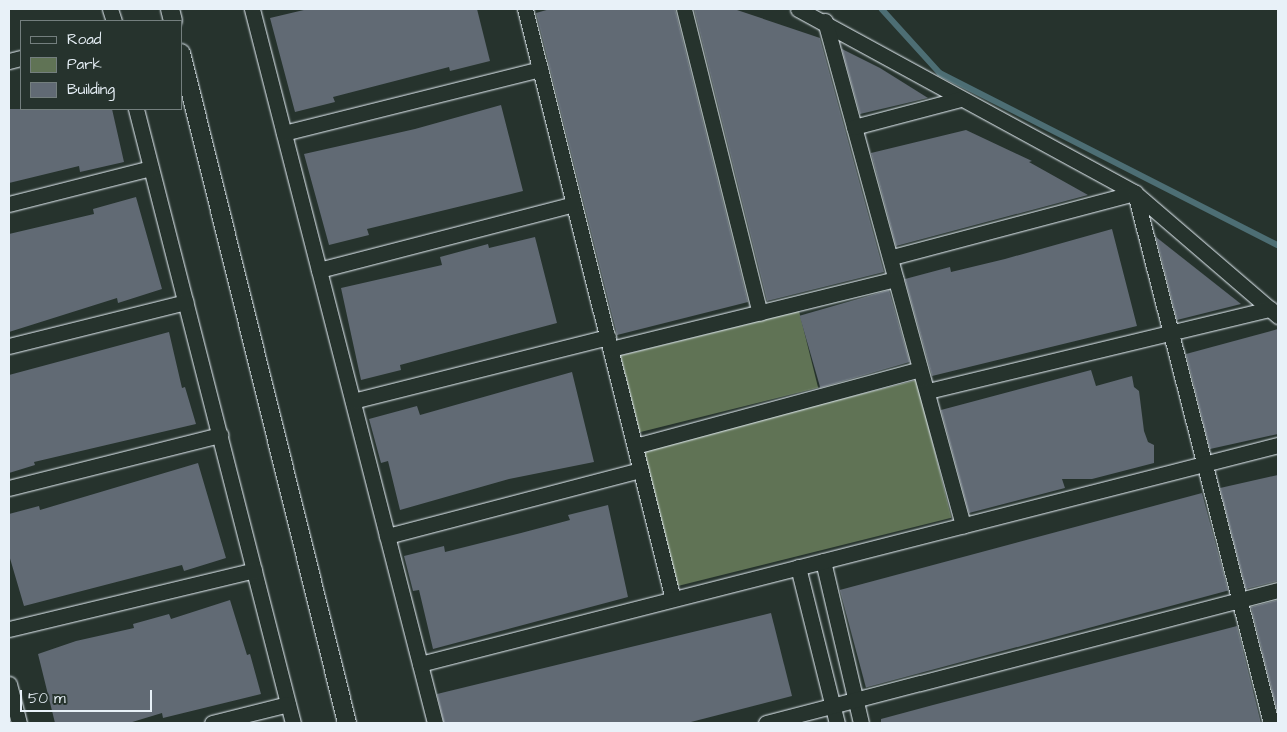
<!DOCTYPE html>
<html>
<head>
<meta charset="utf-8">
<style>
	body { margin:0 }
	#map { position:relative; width:1287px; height:732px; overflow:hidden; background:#26332d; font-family:"Architects Daughter",sans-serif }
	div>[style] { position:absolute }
	.green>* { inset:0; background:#607355; transform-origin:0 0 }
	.stream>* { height:5.5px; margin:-2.75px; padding:0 2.75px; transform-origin:2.75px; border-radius:2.75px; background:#4d6e74 }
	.building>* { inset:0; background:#616a74; transform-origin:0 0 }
	.roads { filter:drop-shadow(0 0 1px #e8f1f8) drop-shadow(0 0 1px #e8f1f8) }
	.minor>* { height:15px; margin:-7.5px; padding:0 7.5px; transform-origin:7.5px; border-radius:7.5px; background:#26332d }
	.tertiary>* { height:18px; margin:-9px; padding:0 9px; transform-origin:9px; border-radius:9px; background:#26332d }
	span { translate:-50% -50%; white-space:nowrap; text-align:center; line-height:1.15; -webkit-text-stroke:4.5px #26332d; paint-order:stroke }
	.frame { position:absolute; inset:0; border:10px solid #e8f1f8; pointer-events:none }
	.legend { position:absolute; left:20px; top:20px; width:162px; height:90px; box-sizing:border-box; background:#26332d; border:1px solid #747f7e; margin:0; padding:6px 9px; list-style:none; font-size:15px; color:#e8f1f8 }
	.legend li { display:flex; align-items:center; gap:10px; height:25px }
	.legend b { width:25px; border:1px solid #747f7e }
	.scale { position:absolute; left:20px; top:690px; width:132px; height:22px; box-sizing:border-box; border:2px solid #e8f1f8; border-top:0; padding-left:6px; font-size:15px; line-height:18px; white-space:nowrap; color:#e8f1f8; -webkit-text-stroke:4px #26332d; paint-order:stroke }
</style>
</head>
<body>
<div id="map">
	<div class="green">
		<i style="left:799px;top:311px;width:79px;height:184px;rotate:76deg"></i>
		<i style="left:917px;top:380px;width:142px;height:282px;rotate:76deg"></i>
	</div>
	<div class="stream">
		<i style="left:882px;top:9px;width:86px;rotate:47.8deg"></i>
		<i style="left:940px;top:73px;width:379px;rotate:27deg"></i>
	</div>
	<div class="building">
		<i style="clip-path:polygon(308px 9px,477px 9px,490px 61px,450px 71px,449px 67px,333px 97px,335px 102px,295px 112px,270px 18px)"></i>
		<i style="clip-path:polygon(550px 9px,675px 9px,748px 302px,617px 335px,536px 13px)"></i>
		<i style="clip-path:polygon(694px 9px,734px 9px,820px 38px,884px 272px,767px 301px)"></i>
		<i style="clip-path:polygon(842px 49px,880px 68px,928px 98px,860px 114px)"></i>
		<i style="clip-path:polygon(501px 105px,523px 191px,367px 229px,369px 235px,329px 245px,304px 154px,415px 129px)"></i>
		<i style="clip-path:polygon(9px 109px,112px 109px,124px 162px,80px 172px,79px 166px,9px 183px)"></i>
		<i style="clip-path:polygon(966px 130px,1032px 161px,1029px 162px,1088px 195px,896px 246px,871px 153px)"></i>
		<i style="clip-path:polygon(136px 197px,162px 289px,118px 303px,117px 298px,9px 332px,9px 234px,94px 214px,93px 209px)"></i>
		<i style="clip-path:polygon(1112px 229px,1137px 326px,932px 376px,905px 279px,950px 267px,951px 272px,1005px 259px)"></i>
		<i style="clip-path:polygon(535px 237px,557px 323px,400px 365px,401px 370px,361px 380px,341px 288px,442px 265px,440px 257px,488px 244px,489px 248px)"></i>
		<i style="clip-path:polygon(1156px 237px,1241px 304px,1177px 320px)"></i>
		<i style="left:889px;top:290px;width:75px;height:93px;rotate:74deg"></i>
		<i style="clip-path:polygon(1278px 329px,1278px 434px,1210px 449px,1186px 354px)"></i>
		<i style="clip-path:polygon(169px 332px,182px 388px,185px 387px,196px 424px,34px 462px,35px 465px,9px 473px,9px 375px)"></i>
		<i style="clip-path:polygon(1091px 370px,1096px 386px,1132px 376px,1134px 387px,1139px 391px,1144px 431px,1148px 442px,1154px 445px,1154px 463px,1092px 479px,1062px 479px,1065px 488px,969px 513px,941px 410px)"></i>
		<i style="clip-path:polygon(572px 372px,594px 462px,509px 479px,400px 510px,388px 461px,381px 463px,369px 419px,417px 406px,420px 415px)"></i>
		<i style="clip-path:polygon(198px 463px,226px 558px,184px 571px,182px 565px,24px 606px,9px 555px,9px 514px,39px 506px,40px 510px)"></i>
		<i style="clip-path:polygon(1278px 475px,1278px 581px,1246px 589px,1220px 488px)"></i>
		<i style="left:1202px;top:493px;width:101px;height:375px;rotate:75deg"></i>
		<i style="clip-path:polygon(608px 505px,628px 597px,433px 649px,419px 590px,413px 591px,404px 556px,444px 546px,445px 552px,521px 533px,570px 520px,568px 515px)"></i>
		<i style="clip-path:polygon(230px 600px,247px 655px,250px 654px,261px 694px,163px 718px,162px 713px,129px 723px,55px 723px,38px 654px,76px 641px,134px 628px,133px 624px,169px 614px,171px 619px)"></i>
		<i style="clip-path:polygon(1278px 600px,1278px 714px,1251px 607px)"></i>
		<i style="clip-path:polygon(771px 613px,792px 696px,687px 723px,444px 723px,437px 694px)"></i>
		<i style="clip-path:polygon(1237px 626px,1261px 723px,881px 723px,881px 719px,933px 705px)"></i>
	</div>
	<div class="roads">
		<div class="minor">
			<i style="left:110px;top:9px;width:13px;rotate:72deg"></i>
			<i style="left:252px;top:9px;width:737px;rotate:75.62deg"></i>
			<i style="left:525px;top:9px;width:608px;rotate:75.92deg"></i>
			<i style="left:684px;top:9px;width:313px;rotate:76deg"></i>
			<i style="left:798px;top:9px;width:384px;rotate:28.6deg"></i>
			<i style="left:1135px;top:193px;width:189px;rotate:40.7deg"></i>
			<i style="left:825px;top:21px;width:523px;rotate:74.69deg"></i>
			<i style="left:9px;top:61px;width:12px;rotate:-14deg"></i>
			<i style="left:136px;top:109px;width:634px;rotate:75.66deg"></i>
			<i style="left:854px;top:127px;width:111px;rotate:-14.7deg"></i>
			<i style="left:284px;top:133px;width:264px;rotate:-14deg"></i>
			<i style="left:9px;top:204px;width:146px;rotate:-14.2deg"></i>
			<i style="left:892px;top:257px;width:251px;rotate:-14.8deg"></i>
			<i style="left:1135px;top:193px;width:547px;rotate:75.61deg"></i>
			<i style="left:319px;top:270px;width:263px;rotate:-14.5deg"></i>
			<i style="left:9px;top:346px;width:182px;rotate:-14deg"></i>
			<i style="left:611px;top:349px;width:293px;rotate:-13.8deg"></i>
			<i style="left:928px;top:391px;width:352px;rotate:-13.5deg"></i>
			<i style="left:353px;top:401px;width:263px;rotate:-14.1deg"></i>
			<i style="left:635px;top:446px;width:295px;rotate:-15.1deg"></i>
			<i style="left:9px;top:488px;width:218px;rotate:-14.1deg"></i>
			<i style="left:387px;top:536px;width:262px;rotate:-14.6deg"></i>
			<i style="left:823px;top:561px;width:166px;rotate:76.8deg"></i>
			<i style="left:798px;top:567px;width:161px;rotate:76deg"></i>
			<i style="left:9px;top:629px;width:252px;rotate:-13.5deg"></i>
			<i style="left:420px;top:664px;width:886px;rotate:-14.32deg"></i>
			<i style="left:9px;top:684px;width:40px;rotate:75.6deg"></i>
			<i style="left:212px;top:723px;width:78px;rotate:-14deg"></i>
			<i style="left:766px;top:723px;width:529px;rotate:-14.56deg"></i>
		</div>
		<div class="tertiary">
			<i style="left:170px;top:9px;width:12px;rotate:76deg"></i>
			<i style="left:181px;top:53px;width:690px;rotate:76.08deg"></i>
		</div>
	</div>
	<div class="frame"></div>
	<ul class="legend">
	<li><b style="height:6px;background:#26332d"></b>Road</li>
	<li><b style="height:14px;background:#607355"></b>Park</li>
	<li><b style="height:14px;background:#616a74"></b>Building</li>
	</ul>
	<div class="scale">50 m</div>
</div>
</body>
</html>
